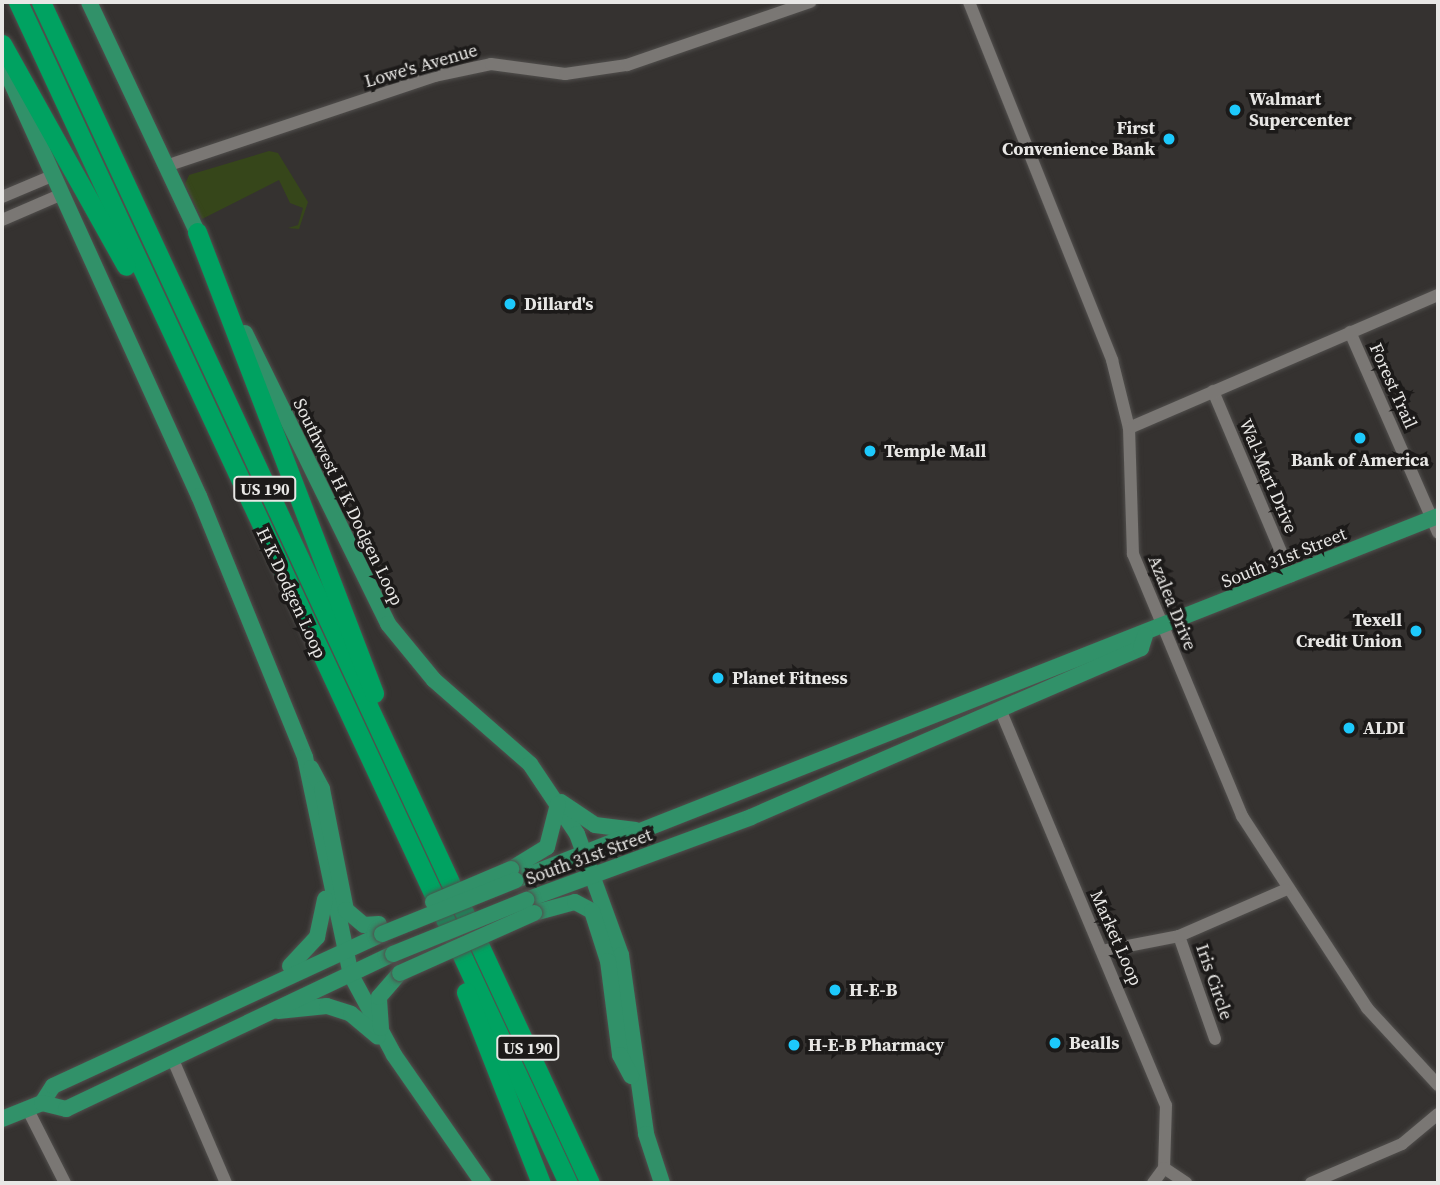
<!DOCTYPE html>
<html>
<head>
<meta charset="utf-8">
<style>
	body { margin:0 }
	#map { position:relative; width:1440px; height:1185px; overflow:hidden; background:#353230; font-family:"Source Serif 4",serif }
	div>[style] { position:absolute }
	.green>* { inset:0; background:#36461a }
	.roads { filter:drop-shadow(0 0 2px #514f4d) drop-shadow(0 0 2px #514f4d) }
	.minor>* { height:12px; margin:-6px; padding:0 6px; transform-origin:6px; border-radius:6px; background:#7a7774 }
	.major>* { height:16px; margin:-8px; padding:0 8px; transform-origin:8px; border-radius:8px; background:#319169 }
	.highway>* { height:19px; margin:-9.5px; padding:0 9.5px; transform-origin:9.5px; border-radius:9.5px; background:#00a261 }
	.bridges { filter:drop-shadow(0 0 2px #514f4d) drop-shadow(0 0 2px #514f4d) }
	.major-bridge>* { height:16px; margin:-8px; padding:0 8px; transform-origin:8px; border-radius:8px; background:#319169 }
	.dots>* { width:19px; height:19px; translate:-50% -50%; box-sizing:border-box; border:4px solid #1c1a19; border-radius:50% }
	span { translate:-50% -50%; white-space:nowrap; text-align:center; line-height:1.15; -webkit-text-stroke:7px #1c1a19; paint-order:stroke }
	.shield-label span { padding:2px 5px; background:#1c1a19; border:2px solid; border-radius:5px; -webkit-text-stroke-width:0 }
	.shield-label { font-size:16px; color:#e8e7e5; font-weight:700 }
	.street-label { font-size:18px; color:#e8e7e5 }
	.poi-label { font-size:18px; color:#e8e7e5; font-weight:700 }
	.left { translate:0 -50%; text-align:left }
	.right { translate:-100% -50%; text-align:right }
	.frame { position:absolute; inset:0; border:4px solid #e8e7e5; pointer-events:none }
</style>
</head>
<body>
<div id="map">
	<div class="green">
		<i style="clip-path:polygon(269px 151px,278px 153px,308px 202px,299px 229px,288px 228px,298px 225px,303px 208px,290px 203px,279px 180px,202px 219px,185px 184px,189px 175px)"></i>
	</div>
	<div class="roads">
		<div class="minor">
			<i style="left:969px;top:2px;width:386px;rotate:68.2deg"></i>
			<i style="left:1112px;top:360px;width:70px;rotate:76deg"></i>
			<i style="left:1129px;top:428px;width:126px;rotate:88.2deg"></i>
			<i style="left:1133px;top:554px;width:284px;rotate:67.4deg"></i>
			<i style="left:1242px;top:816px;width:229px;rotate:56.9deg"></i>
			<i style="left:1367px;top:1008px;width:105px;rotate:47.3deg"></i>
			<i style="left:166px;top:166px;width:284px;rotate:-18.5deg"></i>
			<i style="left:435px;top:76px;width:57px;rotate:-12.1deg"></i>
			<i style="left:491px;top:64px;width:75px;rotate:7.7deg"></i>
			<i style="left:565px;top:74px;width:63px;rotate:-8.3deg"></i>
			<i style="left:627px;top:65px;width:194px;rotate:-19deg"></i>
			<i style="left:2px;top:197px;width:54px;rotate:-22.8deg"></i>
			<i style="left:2px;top:220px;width:63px;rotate:-23.3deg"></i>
			<i style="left:1350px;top:332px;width:219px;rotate:66.3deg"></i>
			<i style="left:1213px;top:391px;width:201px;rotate:67.1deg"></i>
			<i style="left:1129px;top:428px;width:336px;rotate:-23.3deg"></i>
			<i style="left:1000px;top:709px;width:429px;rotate:67.3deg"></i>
			<i style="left:1166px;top:1105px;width:63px;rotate:91.8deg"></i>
			<i style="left:1164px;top:1168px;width:19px;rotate:126deg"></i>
			<i style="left:1179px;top:936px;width:109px;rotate:70.7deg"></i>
			<i style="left:1102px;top:951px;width:78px;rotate:-11deg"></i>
			<i style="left:1179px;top:936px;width:116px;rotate:-23.5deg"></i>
			<i style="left:173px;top:1060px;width:134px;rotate:66.7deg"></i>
			<i style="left:27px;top:1108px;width:84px;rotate:63.1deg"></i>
			<i style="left:1164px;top:1168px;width:27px;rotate:34deg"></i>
			<i style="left:1311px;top:1183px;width:99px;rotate:-23.2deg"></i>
			<i style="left:1402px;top:1144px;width:47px;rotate:-39.8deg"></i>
		</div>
		<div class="major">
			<i style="left:89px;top:2px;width:263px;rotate:64.8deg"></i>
			<i style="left:2px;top:62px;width:477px;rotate:65.6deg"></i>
			<i style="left:199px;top:496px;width:282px;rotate:67.9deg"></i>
			<i style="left:305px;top:757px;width:223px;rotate:78.1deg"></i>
			<i style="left:351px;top:975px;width:91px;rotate:61.7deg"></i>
			<i style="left:394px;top:1055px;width:156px;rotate:55.2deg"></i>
			<i style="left:245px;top:333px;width:324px;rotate:63.8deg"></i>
			<i style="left:388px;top:624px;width:72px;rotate:50.6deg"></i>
			<i style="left:434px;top:680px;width:128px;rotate:41.2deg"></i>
			<i style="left:530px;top:764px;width:84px;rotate:56.1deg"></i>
			<i style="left:577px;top:834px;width:129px;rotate:70deg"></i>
			<i style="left:621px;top:955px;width:181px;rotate:82deg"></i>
			<i style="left:646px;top:1134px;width:52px;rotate:71.9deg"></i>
			<i style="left:311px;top:768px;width:24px;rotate:62deg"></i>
			<i style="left:322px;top:789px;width:123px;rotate:78.8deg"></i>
			<i style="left:346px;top:910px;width:23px;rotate:40deg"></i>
			<i style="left:364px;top:925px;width:15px;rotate:-4deg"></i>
			<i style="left:561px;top:802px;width:41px;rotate:34.1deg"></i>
			<i style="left:595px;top:825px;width:41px;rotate:7deg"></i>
			<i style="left:511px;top:869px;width:42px;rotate:-31.4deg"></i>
			<i style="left:547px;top:847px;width:44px;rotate:-75.7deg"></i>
			<i style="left:516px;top:880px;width:991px;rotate:-21.54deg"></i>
			<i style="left:526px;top:900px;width:240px;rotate:-20.2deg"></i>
			<i style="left:751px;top:817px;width:425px;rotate:-23.4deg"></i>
			<i style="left:1141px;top:648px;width:13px;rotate:-72deg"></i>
			<i style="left:534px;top:913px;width:42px;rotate:-15deg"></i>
			<i style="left:575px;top:902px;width:19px;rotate:28deg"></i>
			<i style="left:592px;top:911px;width:52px;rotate:72.3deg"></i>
			<i style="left:608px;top:961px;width:95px;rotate:82.7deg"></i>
			<i style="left:620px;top:1055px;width:24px;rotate:62deg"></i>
			<i style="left:290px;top:966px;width:40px;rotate:-47deg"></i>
			<i style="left:317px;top:937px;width:39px;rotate:-78deg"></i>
			<i style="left:278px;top:1011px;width:49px;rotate:-5.8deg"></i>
			<i style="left:327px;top:1006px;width:25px;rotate:18deg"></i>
			<i style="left:351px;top:1014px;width:35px;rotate:40deg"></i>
			<i style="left:381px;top:1028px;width:31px;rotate:-94deg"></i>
			<i style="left:379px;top:997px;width:32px;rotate:-49deg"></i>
			<i style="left:42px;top:1103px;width:20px;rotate:-57deg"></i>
			<i style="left:53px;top:1086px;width:362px;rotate:-24.8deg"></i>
			<i style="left:2px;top:1119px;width:43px;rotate:-21.8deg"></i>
			<i style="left:42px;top:1103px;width:25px;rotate:14deg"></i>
			<i style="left:66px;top:1109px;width:362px;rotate:-25.4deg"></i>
		</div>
		<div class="highway">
			<i style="left:18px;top:2px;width:1303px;rotate:65.03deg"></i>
			<i style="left:41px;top:2px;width:1302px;rotate:65.07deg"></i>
			<i style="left:2px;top:44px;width:254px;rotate:60.8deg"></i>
			<i style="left:197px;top:232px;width:494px;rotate:69deg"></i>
			<i style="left:466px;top:992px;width:205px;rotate:68.6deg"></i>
		</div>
	</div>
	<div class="bridges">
		<div class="major-bridge">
			<i style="left:433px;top:902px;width:85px;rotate:-22.9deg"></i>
			<i style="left:382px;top:934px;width:144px;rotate:-21.9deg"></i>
			<i style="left:393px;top:954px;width:144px;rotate:-22.1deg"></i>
			<i style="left:400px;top:973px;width:147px;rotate:-24.1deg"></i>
		</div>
	</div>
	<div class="dots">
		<i style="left:1235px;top:110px;background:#1dc9fc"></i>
		<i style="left:1169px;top:139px;background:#1dc9fc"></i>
		<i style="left:510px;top:304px;background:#1dc9fc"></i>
		<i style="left:1360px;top:438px;background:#1dc9fc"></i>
		<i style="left:870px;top:451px;background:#1dc9fc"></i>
		<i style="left:1416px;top:631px;background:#1dc9fc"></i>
		<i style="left:718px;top:678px;background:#1dc9fc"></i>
		<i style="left:1349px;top:728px;background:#1dc9fc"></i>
		<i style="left:835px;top:990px;background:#1dc9fc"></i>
		<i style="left:1055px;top:1043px;background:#1dc9fc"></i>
		<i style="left:794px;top:1045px;background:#1dc9fc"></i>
	</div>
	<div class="shield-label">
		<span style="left:265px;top:489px">US 190</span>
		<span style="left:528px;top:1048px">US 190</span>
	</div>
	<div class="street-label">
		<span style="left:421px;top:66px;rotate:-16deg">Lowe's Avenue</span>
		<span style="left:1393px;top:386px;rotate:66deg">Forest Trail</span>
		<span style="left:1268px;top:476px;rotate:67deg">Wal-Mart Drive</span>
		<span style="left:348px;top:502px;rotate:64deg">Southwest H K Dodgen Loop</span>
		<span style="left:1284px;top:558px;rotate:-22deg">South 31st Street</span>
		<span style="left:291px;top:593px;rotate:65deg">H K Dodgen Loop</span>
		<span style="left:1172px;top:603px;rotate:68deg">Azalea Drive</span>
		<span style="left:589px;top:857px;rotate:-20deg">South 31st Street</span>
		<span style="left:1116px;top:938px;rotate:66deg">Market Loop</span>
		<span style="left:1214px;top:982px;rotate:71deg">Iris Circle</span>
	</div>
	<div class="poi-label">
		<span class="left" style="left:1249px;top:110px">Walmart<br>Supercenter</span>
		<span class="right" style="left:1155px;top:139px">First<br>Convenience Bank</span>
		<span class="left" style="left:524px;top:304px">Dillard's</span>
		<span class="left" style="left:884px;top:451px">Temple Mall</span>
		<span style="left:1360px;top:460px">Bank of America</span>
		<span class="right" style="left:1402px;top:631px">Texell<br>Credit Union</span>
		<span class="left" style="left:732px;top:678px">Planet Fitness</span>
		<span class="left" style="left:1363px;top:728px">ALDI</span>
		<span class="left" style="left:849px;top:990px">H-E-B</span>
		<span class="left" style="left:1069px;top:1043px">Bealls</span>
		<span class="left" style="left:808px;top:1045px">H-E-B Pharmacy</span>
	</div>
	<div class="frame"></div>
</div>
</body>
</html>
